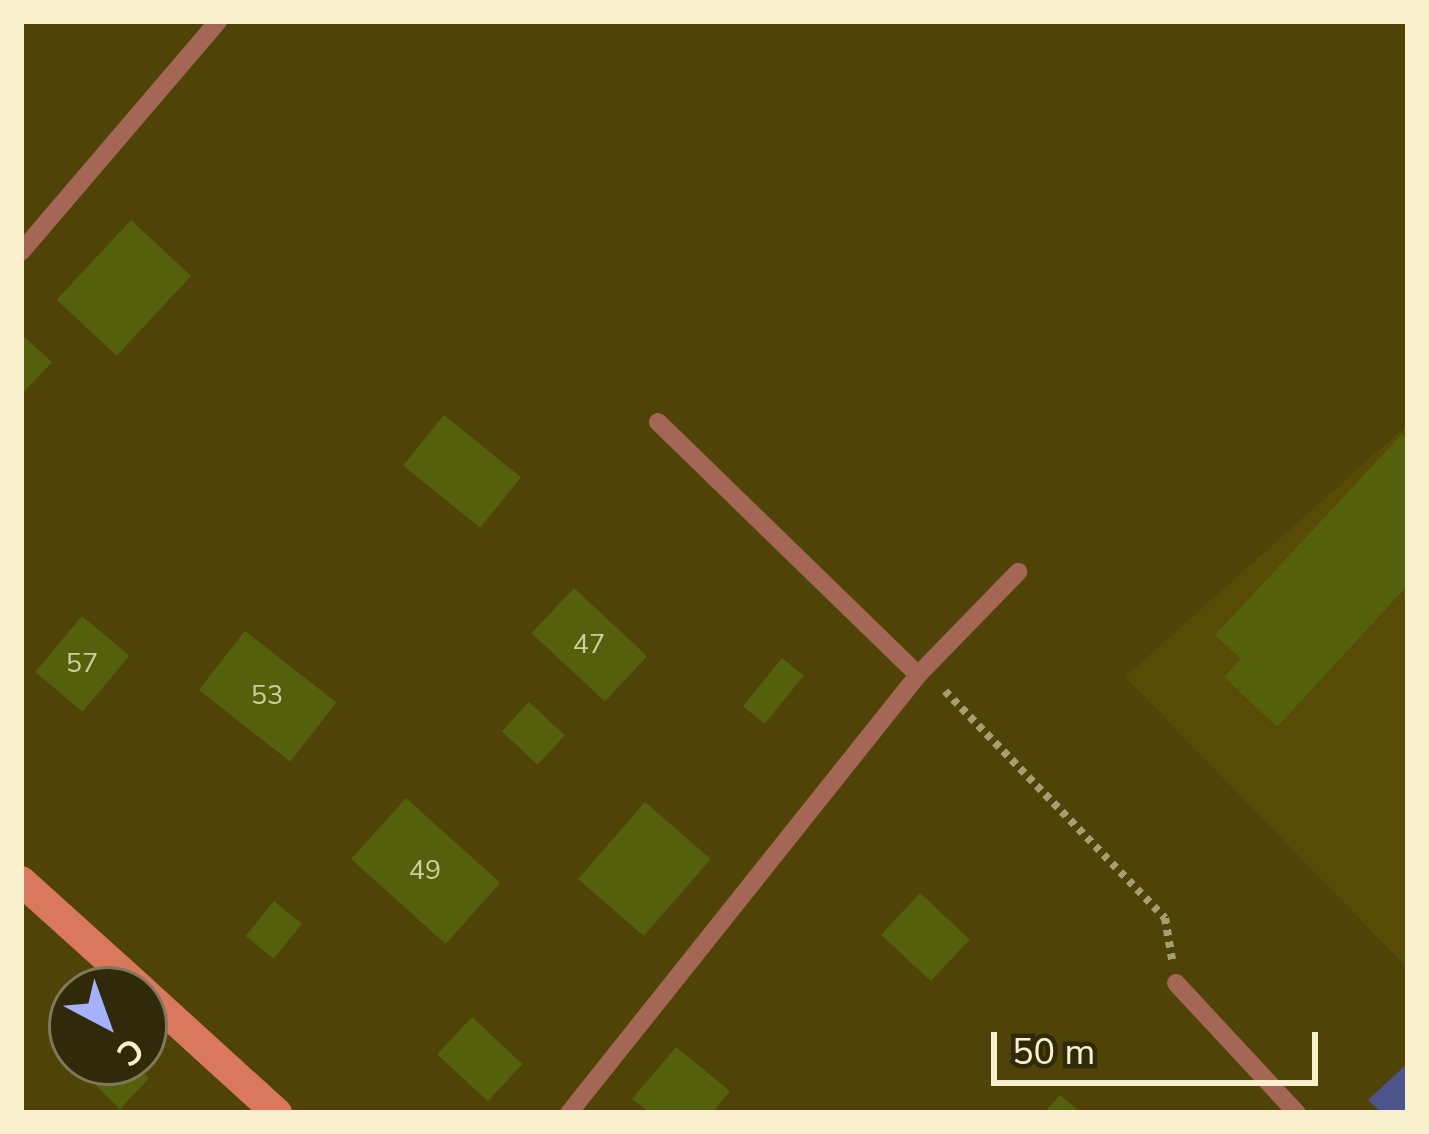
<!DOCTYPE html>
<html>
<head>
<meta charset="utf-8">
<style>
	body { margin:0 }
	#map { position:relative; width:1429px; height:1134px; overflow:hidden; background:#4f4307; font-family:"Nunito Sans",sans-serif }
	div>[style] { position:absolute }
	.built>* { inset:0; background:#584b05 }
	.green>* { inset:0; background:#4d538b }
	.building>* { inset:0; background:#55600c; transform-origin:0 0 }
	.path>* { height:8px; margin-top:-4px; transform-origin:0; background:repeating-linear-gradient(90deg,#a79e6f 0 6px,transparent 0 12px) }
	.lane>* { height:18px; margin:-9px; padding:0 9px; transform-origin:9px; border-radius:9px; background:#a56755 }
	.secondary>* { height:30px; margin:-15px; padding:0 15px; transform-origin:15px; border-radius:15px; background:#d9785c }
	span { translate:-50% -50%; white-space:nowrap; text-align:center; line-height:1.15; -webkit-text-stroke:9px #302a0b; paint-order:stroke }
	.number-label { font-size:27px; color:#cfcc9d }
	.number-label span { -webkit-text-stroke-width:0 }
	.frame { position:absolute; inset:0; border:24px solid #f8f0cd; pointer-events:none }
	.north { position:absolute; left:48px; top:966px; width:120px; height:120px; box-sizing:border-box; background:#302a0b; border:3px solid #807959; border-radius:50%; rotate:139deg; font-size:33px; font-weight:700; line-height:48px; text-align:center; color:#f8f0cd }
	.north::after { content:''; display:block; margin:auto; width:42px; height:54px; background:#a6b1fc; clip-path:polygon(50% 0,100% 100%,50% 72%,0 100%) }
	.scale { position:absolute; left:991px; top:1032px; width:327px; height:54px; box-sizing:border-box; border:6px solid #f8f0cd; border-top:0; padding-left:15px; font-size:36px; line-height:42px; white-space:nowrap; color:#f8f0cd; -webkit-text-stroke:9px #302a0b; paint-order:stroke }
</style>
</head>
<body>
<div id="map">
	<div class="built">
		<i style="clip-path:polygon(1408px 424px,1408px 969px,1125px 677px)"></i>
	</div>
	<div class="green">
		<i style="clip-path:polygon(1408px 1063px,1408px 1113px,1382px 1113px,1368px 1100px)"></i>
	</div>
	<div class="building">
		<i style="left:131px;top:220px;width:82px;height:109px;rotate:43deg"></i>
		<i style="clip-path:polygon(21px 334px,52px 362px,21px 395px)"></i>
		<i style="left:444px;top:415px;width:99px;height:65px;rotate:39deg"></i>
		<i style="clip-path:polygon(1402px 434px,1408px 440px,1408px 585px,1277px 727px,1224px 677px,1241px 659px,1215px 635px)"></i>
		<i style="left:574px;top:588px;width:100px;height:62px;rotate:43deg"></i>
		<i style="left:82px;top:616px;width:62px;height:73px;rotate:40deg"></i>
		<i style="left:245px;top:631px;width:116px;height:75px;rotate:38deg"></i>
		<i style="left:782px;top:658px;width:28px;height:62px;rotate:39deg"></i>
		<i style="left:529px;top:702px;width:49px;height:40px;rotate:43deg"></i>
		<i style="left:406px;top:798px;width:127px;height:82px;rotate:42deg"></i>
		<i style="left:645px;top:802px;width:87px;height:102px;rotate:41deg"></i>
		<i style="left:920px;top:893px;width:68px;height:57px;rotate:43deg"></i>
		<i style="left:274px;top:901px;width:36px;height:45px;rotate:39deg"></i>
		<i style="left:472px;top:1017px;width:69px;height:51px;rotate:43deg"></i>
		<i style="clip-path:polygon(676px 1047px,730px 1091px,712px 1113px,650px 1113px,632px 1099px)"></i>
		<i style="clip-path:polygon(120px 1062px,132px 1062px,149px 1078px,120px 1109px,96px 1086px)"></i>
		<i style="clip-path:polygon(1060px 1095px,1081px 1113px,1044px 1113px)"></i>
	</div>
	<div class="path">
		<i style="left:945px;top:691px;width:316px;rotate:45.9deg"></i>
		<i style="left:1165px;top:918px;width:42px;rotate:80.3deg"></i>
	</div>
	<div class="lane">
		<i style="left:21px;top:252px;width:304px;rotate:-49.5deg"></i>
		<i style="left:658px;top:422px;width:363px;rotate:44.2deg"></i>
		<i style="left:1176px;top:983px;width:178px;rotate:47.1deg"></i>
		<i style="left:569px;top:1113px;width:560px;rotate:-51.45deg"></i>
		<i style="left:918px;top:675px;width:144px;rotate:-45.8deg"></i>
	</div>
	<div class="secondary">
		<i style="left:21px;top:881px;width:163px;rotate:42deg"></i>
		<i style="left:144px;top:992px;width:180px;rotate:42.3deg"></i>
	</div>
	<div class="number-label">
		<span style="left:589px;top:645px">47</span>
		<span style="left:82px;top:664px">57</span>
		<span style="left:267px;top:696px">53</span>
		<span style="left:425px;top:871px">49</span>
	</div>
	<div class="frame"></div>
	<div class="north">С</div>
	<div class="scale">50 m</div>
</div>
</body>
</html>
